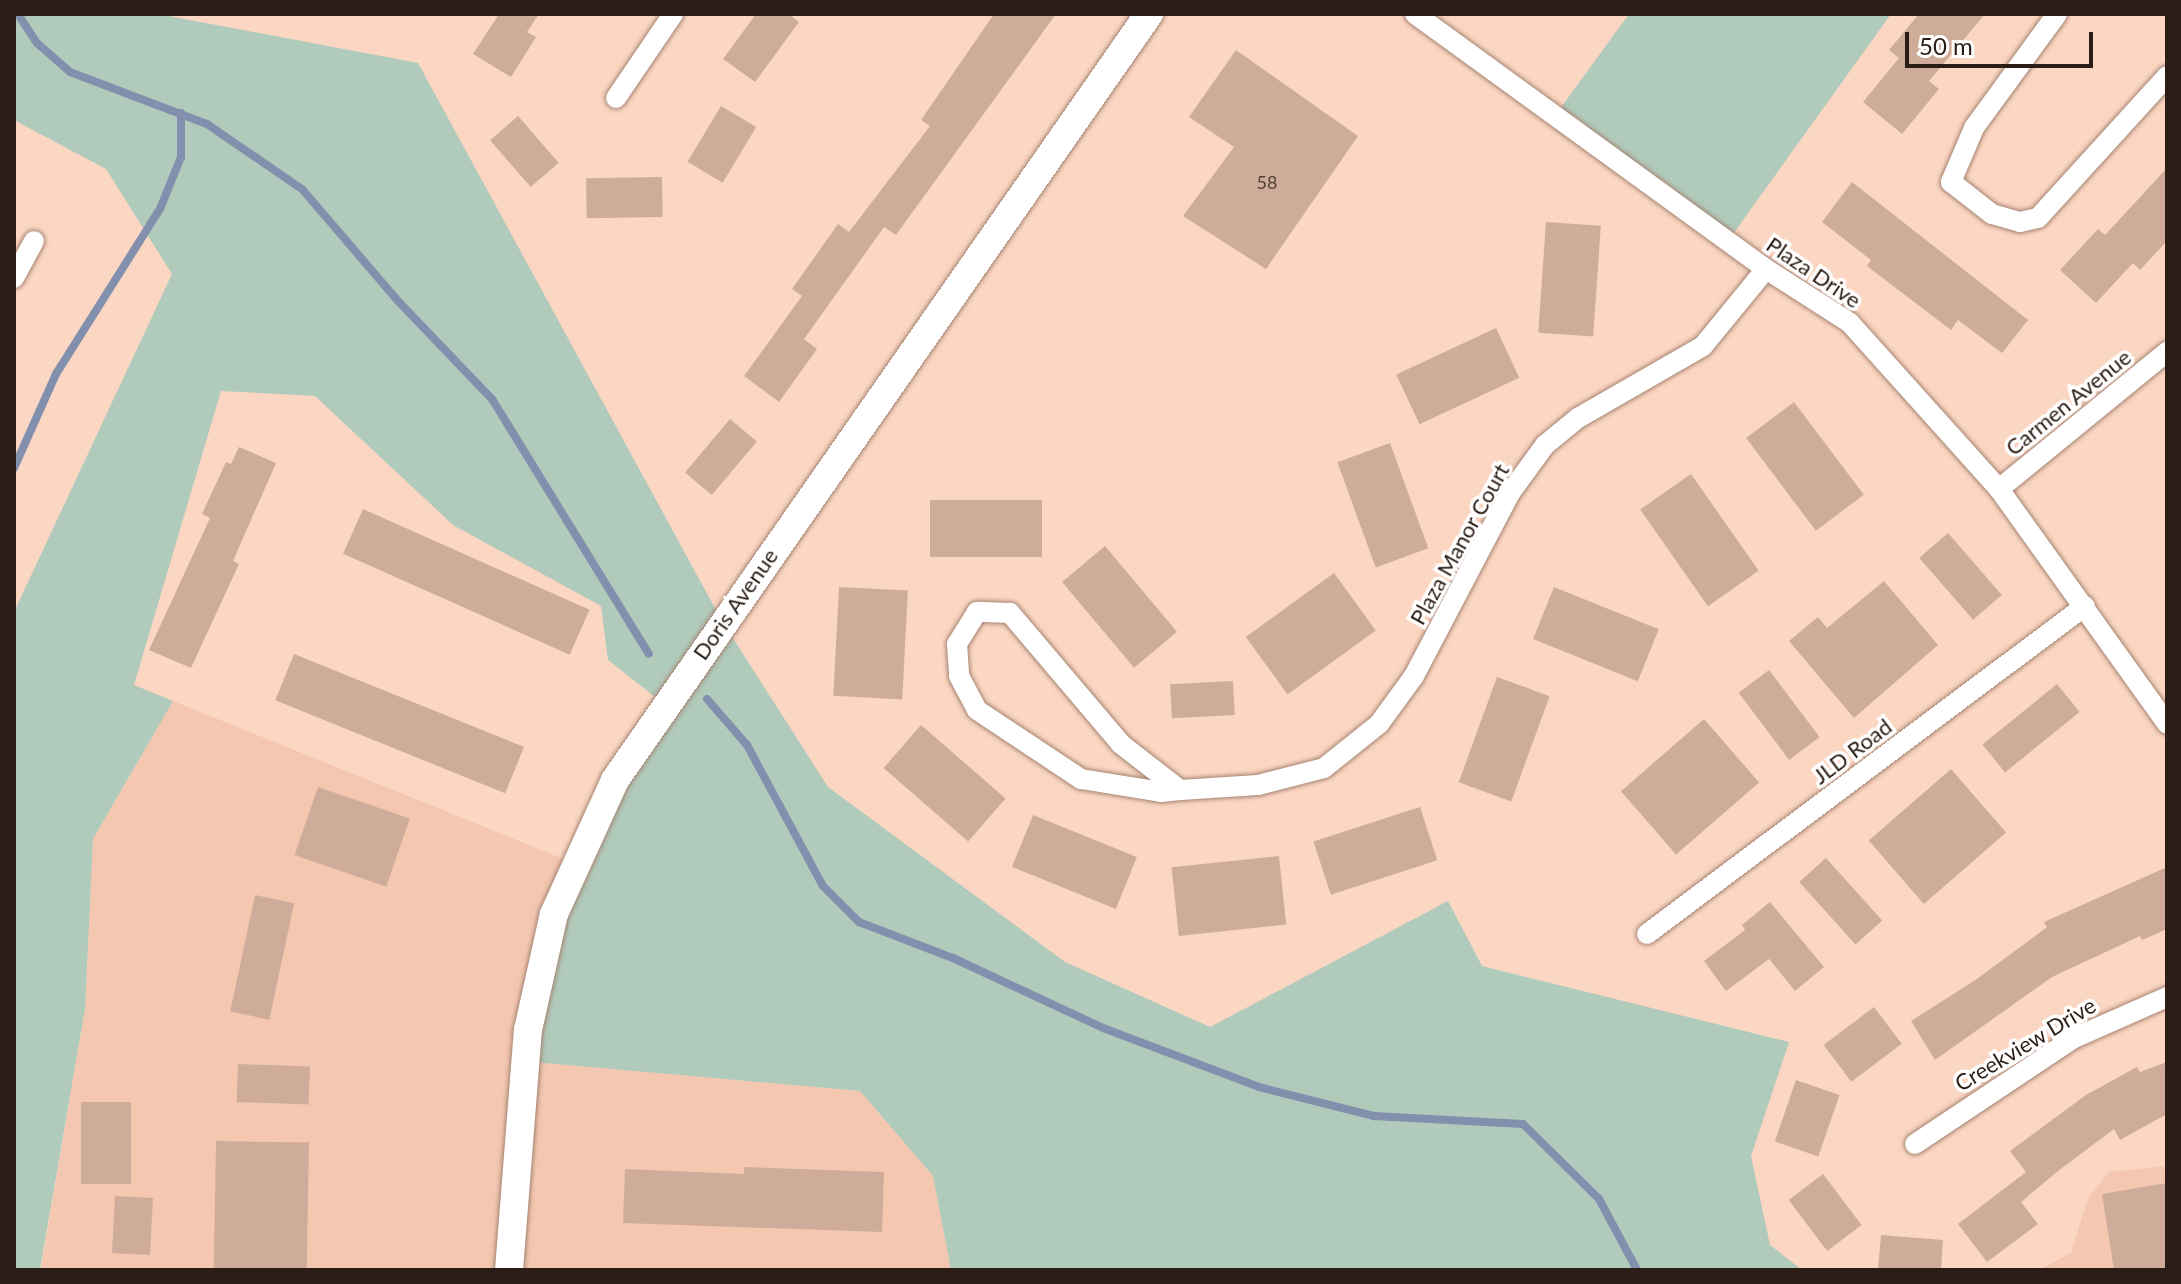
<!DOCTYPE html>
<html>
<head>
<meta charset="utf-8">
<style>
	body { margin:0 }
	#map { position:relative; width:2181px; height:1284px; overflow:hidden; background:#fbd6c2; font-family:Lato,sans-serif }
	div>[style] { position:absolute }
	.built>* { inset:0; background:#f3c7b0 }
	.green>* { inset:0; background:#b0cabb }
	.stream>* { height:8px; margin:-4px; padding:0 4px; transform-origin:4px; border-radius:4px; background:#8290ae }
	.building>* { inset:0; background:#cfac9a; transform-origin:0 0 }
	.roads { filter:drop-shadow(0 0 2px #a58472) drop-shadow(0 0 2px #a58472) }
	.street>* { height:20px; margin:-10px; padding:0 10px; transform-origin:10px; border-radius:10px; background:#fff }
	.secondary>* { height:28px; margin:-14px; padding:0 14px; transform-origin:14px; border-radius:14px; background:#fff }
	span { translate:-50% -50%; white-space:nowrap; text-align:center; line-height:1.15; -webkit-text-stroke:7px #fff; paint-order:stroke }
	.number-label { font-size:18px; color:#544137 }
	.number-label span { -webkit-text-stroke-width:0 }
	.street-label { font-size:22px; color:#2b1d16 }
	.frame { position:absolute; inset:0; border:16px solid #2b1d16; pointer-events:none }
	.scale { position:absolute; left:1905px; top:32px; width:188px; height:36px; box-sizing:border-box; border:4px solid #2b1d16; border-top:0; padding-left:10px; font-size:24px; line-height:28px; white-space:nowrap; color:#2b1d16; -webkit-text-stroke:6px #fff; paint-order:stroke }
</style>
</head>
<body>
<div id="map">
	<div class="built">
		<i style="clip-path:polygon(173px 701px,576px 864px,523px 1061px,860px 1091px,933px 1176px,951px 1270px,41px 1270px,85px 1009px,93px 839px)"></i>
		<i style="clip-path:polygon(2167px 1166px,2167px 1270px,2039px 1270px,2071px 1253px,2088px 1198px,2109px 1172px)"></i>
	</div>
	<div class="green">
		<i style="clip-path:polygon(14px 14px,158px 14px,418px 63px,722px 621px,828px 787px,1065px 962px,1210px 1027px,1448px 901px,1482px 966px,1789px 1042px,1751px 1156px,1770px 1245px,1802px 1270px,951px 1270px,933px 1176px,860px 1091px,522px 1061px,554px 914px,664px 704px,608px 660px,601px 606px,453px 525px,315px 396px,221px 391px,134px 685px,173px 701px,93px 839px,85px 1009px,40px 1270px,14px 1270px,14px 612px,172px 274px,106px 169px,14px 120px)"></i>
		<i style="clip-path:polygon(1629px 14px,1891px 14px,1728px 241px,1554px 117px)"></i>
	</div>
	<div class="stream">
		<i style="left:18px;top:14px;width:35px;rotate:57deg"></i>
		<i style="left:37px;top:43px;width:44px;rotate:41.3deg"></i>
		<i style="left:70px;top:72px;width:147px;rotate:20.8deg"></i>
		<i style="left:207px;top:124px;width:115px;rotate:34.4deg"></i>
		<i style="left:302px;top:189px;width:148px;rotate:49.4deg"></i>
		<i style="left:398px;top:301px;width:136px;rotate:46.2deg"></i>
		<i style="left:492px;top:399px;width:299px;rotate:58.4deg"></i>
		<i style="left:14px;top:468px;width:103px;rotate:-65.9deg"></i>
		<i style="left:56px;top:374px;width:195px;rotate:-57.8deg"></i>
		<i style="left:160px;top:209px;width:56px;rotate:-68deg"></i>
		<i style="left:181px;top:157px;width:44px;rotate:-90deg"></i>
		<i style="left:707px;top:699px;width:61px;rotate:49deg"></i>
		<i style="left:747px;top:745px;width:160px;rotate:61.7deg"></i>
		<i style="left:823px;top:886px;width:51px;rotate:45deg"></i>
		<i style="left:859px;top:922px;width:101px;rotate:21deg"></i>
		<i style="left:953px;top:958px;width:166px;rotate:25deg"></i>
		<i style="left:1103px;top:1028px;width:167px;rotate:20.7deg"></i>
		<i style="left:1259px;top:1087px;width:119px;rotate:14.2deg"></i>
		<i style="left:1374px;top:1116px;width:149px;rotate:3.1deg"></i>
		<i style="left:1523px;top:1124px;width:107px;rotate:44.6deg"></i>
		<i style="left:1599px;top:1199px;width:81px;rotate:61.8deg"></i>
	</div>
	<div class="building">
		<i style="clip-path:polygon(499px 14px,539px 14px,527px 32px,536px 37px,511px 77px,473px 54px)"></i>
		<i style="clip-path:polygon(756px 14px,788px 14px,799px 22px,755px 82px,723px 59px)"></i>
		<i style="clip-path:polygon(994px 14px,1056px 14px,896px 235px,884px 227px,804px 339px,817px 349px,779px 402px,744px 376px,802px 296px,792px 289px,838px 224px,849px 232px,930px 126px,921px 120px)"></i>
		<i style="clip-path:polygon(1919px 14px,1985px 14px,1929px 81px,1939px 89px,1902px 134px,1863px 102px,1899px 58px,1889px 50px)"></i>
		<i style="clip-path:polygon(1236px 50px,1358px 136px,1266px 269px,1183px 216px,1234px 147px,1189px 117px)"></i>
		<i style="left:721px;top:106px;width:41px;height:65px;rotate:31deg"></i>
		<i style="left:518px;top:116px;width:62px;height:37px;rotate:49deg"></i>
		<i style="clip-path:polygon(2167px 168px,2167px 241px,2140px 270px,2133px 263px,2096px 303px,2060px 270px,2098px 229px,2105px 235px)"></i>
		<i style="left:662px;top:177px;width:40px;height:76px;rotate:89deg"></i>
		<i style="clip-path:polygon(1852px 182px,2028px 320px,2002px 353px,1958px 320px,1951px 330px,1867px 266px,1871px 260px,1822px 222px)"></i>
		<i style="left:1546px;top:222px;width:55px;height:111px;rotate:4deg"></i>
		<i style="left:1496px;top:328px;width:55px;height:110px;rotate:65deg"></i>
		<i style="left:1794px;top:402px;width:116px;height:60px;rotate:53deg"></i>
		<i style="left:730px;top:419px;width:35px;height:70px;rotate:40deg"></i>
		<i style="left:1390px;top:443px;width:112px;height:56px;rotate:70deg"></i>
		<i style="clip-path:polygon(239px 447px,276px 463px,233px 561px,239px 564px,191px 668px,149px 650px,210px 518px,202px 514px,226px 462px,231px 464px)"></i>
		<i style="left:1691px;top:474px;width:118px;height:62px;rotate:55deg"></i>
		<i style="left:930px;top:500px;width:112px;height:57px"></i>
		<i style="left:363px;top:509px;width:248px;height:49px;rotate:24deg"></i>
		<i style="left:1948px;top:533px;width:82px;height:38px;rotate:49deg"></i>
		<i style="left:1105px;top:546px;width:112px;height:56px;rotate:50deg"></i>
		<i style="left:1334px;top:573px;width:71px;height:109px;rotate:54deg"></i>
		<i style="clip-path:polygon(1884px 581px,1938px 645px,1854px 718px,1789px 641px,1818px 617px,1827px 628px)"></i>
		<i style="left:839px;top:587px;width:69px;height:109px;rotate:3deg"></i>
		<i style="left:1554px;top:587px;width:113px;height:56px;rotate:22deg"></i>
		<i style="left:294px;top:654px;width:248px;height:50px;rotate:22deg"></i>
		<i style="left:1769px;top:670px;width:84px;height:38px;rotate:53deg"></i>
		<i style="left:1497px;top:677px;width:56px;height:112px;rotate:20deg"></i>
		<i style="left:1233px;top:681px;width:34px;height:63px;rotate:87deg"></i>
		<i style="left:2057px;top:684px;width:36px;height:96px;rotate:51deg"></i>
		<i style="left:1704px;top:719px;width:84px;height:110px;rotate:49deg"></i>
		<i style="left:921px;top:725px;width:112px;height:57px;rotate:41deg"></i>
		<i style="left:1951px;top:769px;width:84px;height:109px;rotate:49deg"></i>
		<i style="left:318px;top:787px;width:97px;height:72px;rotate:19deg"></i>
		<i style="left:1420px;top:807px;width:56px;height:112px;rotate:72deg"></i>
		<i style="left:1033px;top:815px;width:112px;height:56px;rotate:22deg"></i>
		<i style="left:1279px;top:856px;width:69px;height:108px;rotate:84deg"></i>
		<i style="left:1826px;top:858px;width:84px;height:36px;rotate:48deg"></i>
		<i style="clip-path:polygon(2167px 867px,2167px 929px,2142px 940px,2140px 936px,2052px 977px,1935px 1060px,1911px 1021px,1977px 979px,2047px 927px,2044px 922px)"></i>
		<i style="left:255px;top:895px;width:40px;height:119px;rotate:12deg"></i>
		<i style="clip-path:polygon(1770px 902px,1824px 967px,1795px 991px,1769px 959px,1726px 991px,1704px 961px,1745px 930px,1742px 925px)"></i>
		<i style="left:1874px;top:1007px;width:46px;height:63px;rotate:53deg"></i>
		<i style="clip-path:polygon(2167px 1062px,2167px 1114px,2120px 1140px,2114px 1129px,2058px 1171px,2021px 1202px,2038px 1224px,1987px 1262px,1958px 1224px,2026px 1172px,2010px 1151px,2086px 1095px,2137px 1067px,2140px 1072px)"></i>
		<i style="left:238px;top:1064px;width:72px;height:38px;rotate:2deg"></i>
		<i style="left:1796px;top:1080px;width:46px;height:65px;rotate:19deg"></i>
		<i style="left:81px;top:1102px;width:50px;height:82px"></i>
		<i style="left:216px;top:1141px;width:93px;height:129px;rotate:1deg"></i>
		<i style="clip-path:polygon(744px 1167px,884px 1172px,882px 1232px,623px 1223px,625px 1169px,744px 1174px)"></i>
		<i style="left:1823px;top:1174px;width:64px;height:43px;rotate:53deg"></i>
		<i style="clip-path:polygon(2167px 1183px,2167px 1270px,2114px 1270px,2102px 1194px)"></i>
		<i style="left:115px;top:1196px;width:38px;height:57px;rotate:3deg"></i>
		<i style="clip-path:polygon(1881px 1235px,1943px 1240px,1941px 1270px,1878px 1270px)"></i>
	</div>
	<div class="roads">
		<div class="street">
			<i style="left:1415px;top:14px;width:434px;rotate:36deg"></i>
			<i style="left:1766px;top:269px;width:100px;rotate:32.7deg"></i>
			<i style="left:1850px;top:323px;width:223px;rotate:48.1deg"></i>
			<i style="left:1999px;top:489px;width:289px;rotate:54.4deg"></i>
			<i style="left:2057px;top:14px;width:141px;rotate:126.1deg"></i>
			<i style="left:1974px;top:128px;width:59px;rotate:113.1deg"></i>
			<i style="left:1951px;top:182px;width:52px;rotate:38deg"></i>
			<i style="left:1992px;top:214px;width:29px;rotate:16deg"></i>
			<i style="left:2020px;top:222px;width:18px;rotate:-13deg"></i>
			<i style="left:2038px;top:218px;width:192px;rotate:-47.7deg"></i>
			<i style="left:616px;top:98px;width:102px;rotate:-55.8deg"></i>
			<i style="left:14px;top:278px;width:42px;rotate:-61.6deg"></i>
			<i style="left:1999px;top:489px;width:217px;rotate:-39.2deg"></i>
			<i style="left:1180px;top:790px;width:75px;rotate:-142.1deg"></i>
			<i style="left:1121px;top:744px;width:172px;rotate:-130.3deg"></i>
			<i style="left:1010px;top:613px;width:33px;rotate:-178deg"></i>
			<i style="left:977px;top:612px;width:38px;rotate:122deg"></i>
			<i style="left:957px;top:644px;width:32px;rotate:86deg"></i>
			<i style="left:959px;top:676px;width:38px;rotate:62deg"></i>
			<i style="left:977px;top:710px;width:125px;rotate:33.6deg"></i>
			<i style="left:1081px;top:779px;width:81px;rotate:9.2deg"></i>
			<i style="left:1161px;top:792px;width:19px;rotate:-6deg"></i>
			<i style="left:1180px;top:790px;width:78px;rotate:-3.7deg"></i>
			<i style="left:1258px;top:785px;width:68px;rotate:-14.4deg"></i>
			<i style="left:1324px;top:768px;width:70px;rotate:-38.7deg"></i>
			<i style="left:1379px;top:724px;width:59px;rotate:-53.9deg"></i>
			<i style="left:1414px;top:676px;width:207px;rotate:-62.3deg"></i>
			<i style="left:1510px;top:493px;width:59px;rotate:-53.9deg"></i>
			<i style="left:1545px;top:445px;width:43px;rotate:-39.3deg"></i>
			<i style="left:1578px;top:418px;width:144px;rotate:-29.9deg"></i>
			<i style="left:1703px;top:346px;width:99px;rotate:-50.7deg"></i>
			<i style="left:1647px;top:934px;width:547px;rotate:-36.83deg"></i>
			<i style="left:1915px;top:1144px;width:191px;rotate:-33.7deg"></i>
			<i style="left:2074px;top:1038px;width:102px;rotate:-23.8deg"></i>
		</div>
		<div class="secondary">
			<i style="left:509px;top:1270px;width:241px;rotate:-85.5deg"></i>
			<i style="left:528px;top:1030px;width:119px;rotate:-77.4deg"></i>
			<i style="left:554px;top:914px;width:147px;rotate:-65.5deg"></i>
			<i style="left:615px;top:780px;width:934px;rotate:-55.12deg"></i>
		</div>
	</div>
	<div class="number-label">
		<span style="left:1267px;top:182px">58</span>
	</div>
	<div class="street-label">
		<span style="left:1814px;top:272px;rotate:34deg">Plaza Drive</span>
		<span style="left:2068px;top:402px;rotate:-39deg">Carmen Avenue</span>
		<span style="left:1459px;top:544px;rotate:-61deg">Plaza Manor Court</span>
		<span style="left:735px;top:604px;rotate:-55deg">Doris Avenue</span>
		<span style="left:1852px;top:751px;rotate:-37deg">JLD Road</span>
		<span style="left:2025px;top:1044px;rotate:-31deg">Creekview Drive</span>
	</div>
	<div class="frame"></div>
	<div class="scale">50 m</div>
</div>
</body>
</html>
